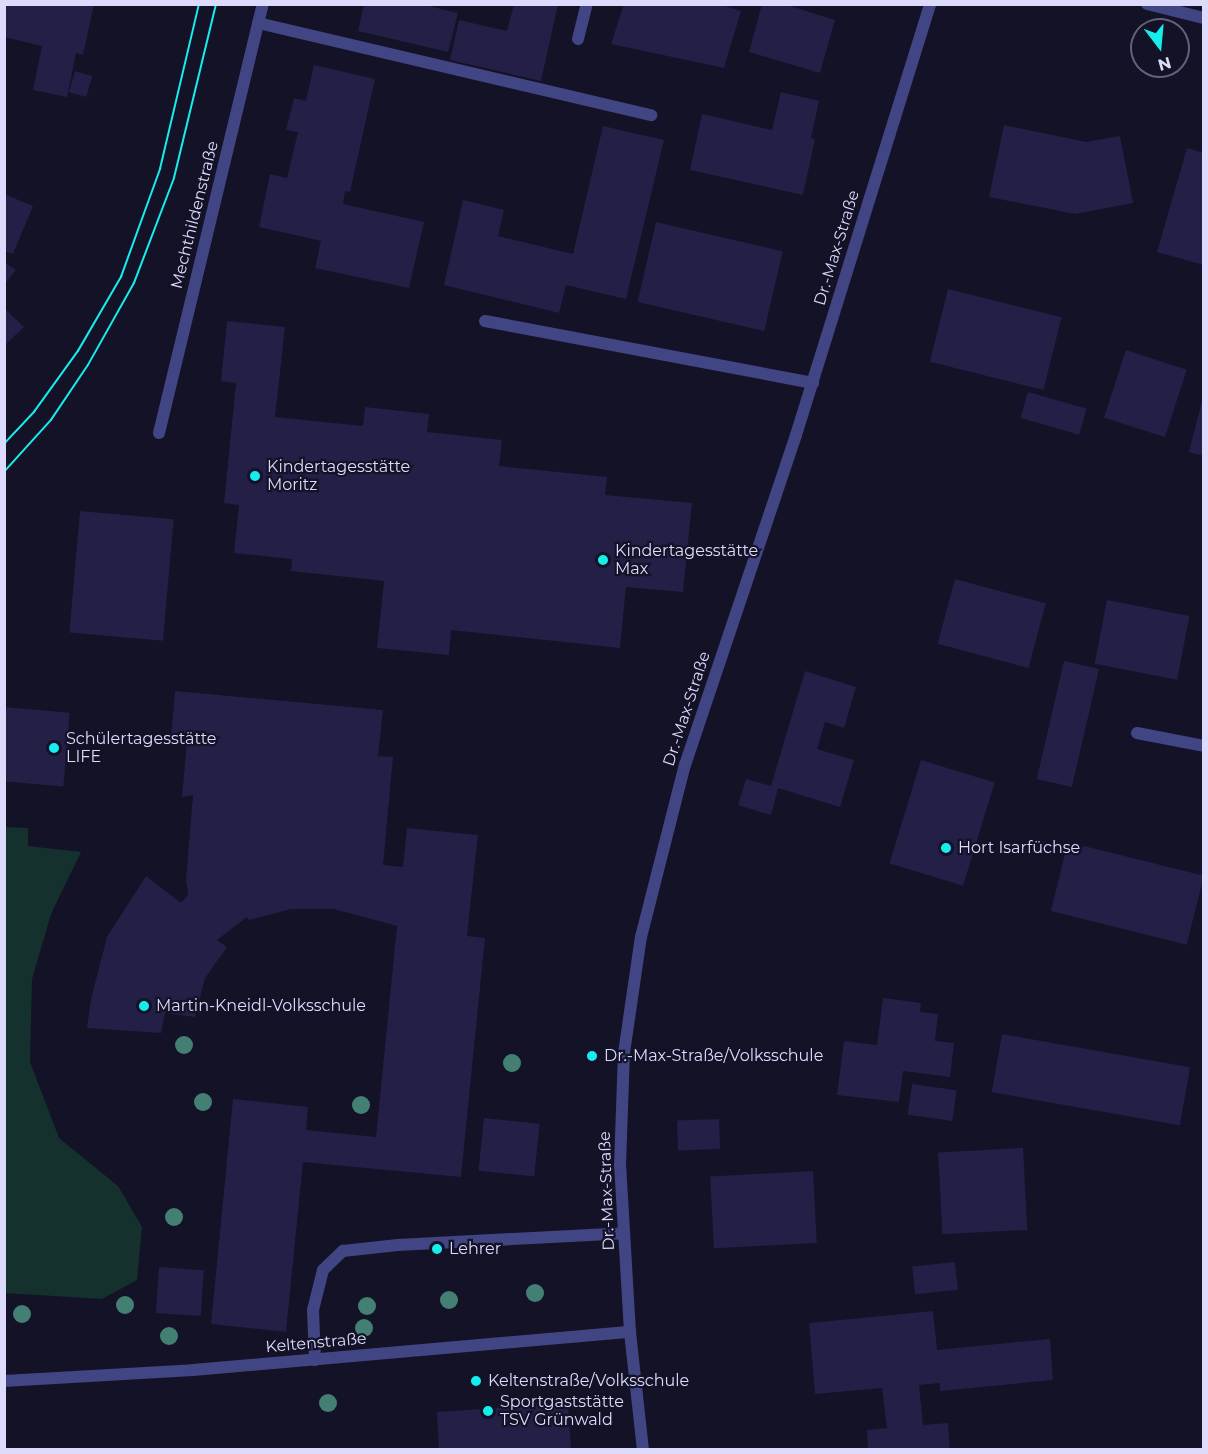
<!DOCTYPE html>
<html>
<head>
<meta charset="utf-8">
<style>
	body { margin:0 }
	#map { position:relative; width:1208px; height:1454px; overflow:hidden; background:#131227; font-family:Montserrat,sans-serif }
	div>[style] { position:absolute }
	.green>* { inset:0; background:#15312d }
	.building>* { inset:0; background:#231f47; transform-origin:0 0 }
	.service>* { height:12px; margin:-6px; padding:0 6px; transform-origin:6px; border-radius:6px; background:#414583 }
	.minor>* { height:12px; margin:-6px; padding:0 6px; transform-origin:6px; border-radius:6px; background:#414583 }
	.tram>* { height:1.5px; margin:-0.75px; padding:0 0.75px; transform-origin:0.75px; border-radius:0.75px; background:#16eded }
	.trees>* { width:18px; height:18px; margin:-9px; border-radius:50%; background:#447f73 }
	.dots>* { width:16px; height:16px; translate:-50% -50%; box-sizing:border-box; border:3px solid #131227; border-radius:50% }
	span { translate:-50% -50%; white-space:nowrap; text-align:center; line-height:1.15; -webkit-text-stroke:4.5px #131227; paint-order:stroke }
	.street-label { font-size:16px; color:#dcdbfc }
	.poi-label { font-size:16px; color:#dcdbfc }
	.left { translate:0 -50%; text-align:left }
	.frame { position:absolute; inset:0; border:6px solid #dcdbfc; pointer-events:none }
	.north { position:absolute; left:1130px; top:18px; width:60px; height:60px; box-sizing:border-box; background:#131227; border:2px solid #63627c; border-radius:50%; rotate:164deg; font-size:16px; font-weight:700; line-height:24px; text-align:center; color:#dcdbfc }
	.north::after { content:''; display:block; margin:auto; width:21px; height:27px; background:#16eded; clip-path:polygon(50% 0,100% 100%,50% 72%,0 100%) }
</style>
</head>
<body>
<div id="map">
	<div class="green">
		<i style="clip-path:polygon(5px 827px,28px 828px,28px 846px,81px 852px,51px 914px,32px 979px,30px 1062px,59px 1138px,118px 1186px,142px 1227px,137px 1280px,102px 1299px,5px 1293px)"></i>
	</div>
	<div class="building">
		<i style="clip-path:polygon(4px 4px,94px 4px,83px 55px,76px 53px,67px 97px,33px 90px,42px 46px,4px 37px)"></i>
		<i style="clip-path:polygon(364px 4px,421px 4px,458px 13px,448px 52px,358px 31px)"></i>
		<i style="clip-path:polygon(514px 4px,558px 4px,541px 81px,450px 60px,459px 20px,507px 31px)"></i>
		<i style="clip-path:polygon(624px 4px,719px 4px,741px 11px,724px 68px,611px 44px)"></i>
		<i style="clip-path:polygon(762px 4px,784px 4px,835px 20px,820px 73px,749px 52px)"></i>
		<i style="clip-path:polygon(314px 65px,375px 79px,350px 192px,345px 191px,343px 204px,424px 222px,409px 288px,315px 268px,321px 241px,259px 227px,270px 174px,287px 178px,298px 132px,286px 130px,294px 98px,306px 101px)"></i>
		<i style="left:75px;top:71px;width:18px;height:22px;rotate:16deg"></i>
		<i style="clip-path:polygon(781px 92px,819px 101px,811px 138px,815px 139px,803px 195px,690px 170px,702px 114px,772px 130px)"></i>
		<i style="clip-path:polygon(1004px 125px,1086px 142px,1120px 136px,1133px 203px,1075px 214px,989px 197px)"></i>
		<i style="clip-path:polygon(603px 126px,664px 140px,626px 299px,566px 285px,559px 313px,444px 285px,463px 200px,504px 210px,498px 236px,573px 254px)"></i>
		<i style="clip-path:polygon(1187px 148px,1204px 153px,1204px 265px,1157px 252px)"></i>
		<i style="clip-path:polygon(4px 194px,33px 206px,13px 254px,4px 251px)"></i>
		<i style="left:656px;top:222px;width:130px;height:82px;rotate:13deg"></i>
		<i style="clip-path:polygon(4px 262px,16px 270px,4px 285px)"></i>
		<i style="left:948px;top:289px;width:117px;height:75px;rotate:14deg"></i>
		<i style="clip-path:polygon(4px 308px,24px 327px,4px 346px)"></i>
		<i style="clip-path:polygon(227px 321px,285px 327px,275px 417px,363px 426px,365px 407px,429px 414px,427px 432px,502px 440px,499px 466px,607px 477px,605px 495px,692px 503px,683px 592px,626px 587px,620px 648px,451px 630px,449px 655px,377px 648px,384px 581px,291px 571px,292px 559px,234px 553px,239px 505px,224px 503px,236px 383px,221px 381px)"></i>
		<i style="left:1126px;top:350px;width:64px;height:71px;rotate:18deg"></i>
		<i style="left:1028px;top:392px;width:61px;height:27px;rotate:16deg"></i>
		<i style="clip-path:polygon(1203px 397px,1204px 397px,1204px 456px,1189px 452px)"></i>
		<i style="left:80px;top:511px;width:94px;height:122px;rotate:5deg"></i>
		<i style="left:955px;top:579px;width:94px;height:67px;rotate:15deg"></i>
		<i style="left:1107px;top:600px;width:84px;height:65px;rotate:11deg"></i>
		<i style="left:1064px;top:661px;width:36px;height:121px;rotate:13deg"></i>
		<i style="clip-path:polygon(805px 671px,856px 687px,844px 728px,825px 722px,817px 749px,854px 760px,840px 807px,778px 788px,771px 815px,738px 805px,746px 779px,771px 786px)"></i>
		<i style="clip-path:polygon(175px 691px,383px 710px,378px 756px,393px 757px,383px 865px,403px 867px,407px 828px,478px 835px,467px 936px,485px 938px,461px 1177px,303px 1162px,286px 1332px,211px 1324px,233px 1099px,308px 1107px,306px 1130px,376px 1137px,397px 926px,334px 909px,291px 909px,249px 920px,247px 917px,217px 940px,227px 947px,205px 978px,195px 1017px,165px 1013px,161px 1033px,87px 1028px,91px 999px,107px 937px,146px 876px,181px 903px,188px 895px,186px 880px,193px 795px,182px 797px,187px 741px,171px 739px)"></i>
		<i style="left:4px;top:707px;width:66px;height:74px;rotate:5deg"></i>
		<i style="left:921px;top:760px;width:77px;height:108px;rotate:17deg"></i>
		<i style="left:1068px;top:842px;width:140px;height:71px;rotate:14deg"></i>
		<i style="clip-path:polygon(883px 998px,921px 1003px,920px 1012px,938px 1014px,935px 1041px,954px 1043px,950px 1077px,903px 1071px,899px 1102px,837px 1095px,844px 1041px,877px 1045px)"></i>
		<i style="left:1002px;top:1034px;width:191px;height:59px;rotate:10deg"></i>
		<i style="left:912px;top:1084px;width:45px;height:31px;rotate:8deg"></i>
		<i style="left:484px;top:1118px;width:56px;height:53px;rotate:6deg"></i>
		<i style="left:719px;top:1119px;width:30px;height:42px;rotate:88deg"></i>
		<i style="left:1023px;top:1148px;width:82px;height:85px;rotate:87deg"></i>
		<i style="left:813px;top:1171px;width:72px;height:103px;rotate:87deg"></i>
		<i style="left:955px;top:1262px;width:28px;height:43px;rotate:84deg"></i>
		<i style="left:159px;top:1267px;width:45px;height:46px;rotate:4deg"></i>
		<i style="clip-path:polygon(933px 1311px,937px 1350px,1050px 1339px,1053px 1380px,940px 1391px,940px 1383px,919px 1385px,923px 1425px,948px 1423px,950px 1450px,868px 1450px,867px 1430px,887px 1428px,882px 1388px,815px 1394px,809px 1323px)"></i>
		<i style="clip-path:polygon(568px 1403px,571px 1450px,439px 1450px,437px 1412px)"></i>
	</div>
	<div class="service">
		<i style="left:258px;top:23px;width:404px;rotate:13.2deg"></i>
		<i style="left:578px;top:39px;width:36px;rotate:-76deg"></i>
		<i style="left:485px;top:321px;width:334px;rotate:10.7deg"></i>
		<i style="left:315px;top:1360px;width:50px;rotate:-92.3deg"></i>
		<i style="left:313px;top:1310px;width:41px;rotate:-76deg"></i>
		<i style="left:323px;top:1270px;width:28px;rotate:-44deg"></i>
		<i style="left:343px;top:1251px;width:55px;rotate:-6.2deg"></i>
		<i style="left:398px;top:1245px;width:226px;rotate:-3deg"></i>
	</div>
	<div class="minor">
		<i style="left:1147px;top:4px;width:59px;rotate:13.8deg"></i>
		<i style="left:159px;top:433px;width:441px;rotate:-76.4deg"></i>
		<i style="left:1137px;top:733px;width:68px;rotate:11deg"></i>
		<i style="left:4px;top:1381px;width:189px;rotate:-3.3deg"></i>
		<i style="left:193px;top:1370px;width:439px;rotate:-5deg"></i>
		<i style="left:643px;top:1450px;width:119px;rotate:-96.3deg"></i>
		<i style="left:630px;top:1332px;width:166px;rotate:-93.4deg"></i>
		<i style="left:620px;top:1166px;width:113px;rotate:-88deg"></i>
		<i style="left:624px;top:1053px;width:117px;rotate:-81.7deg"></i>
		<i style="left:641px;top:937px;width:178px;rotate:-75.7deg"></i>
		<i style="left:685px;top:765px;width:348px;rotate:-71.4deg"></i>
		<i style="left:796px;top:435px;width:451px;rotate:-72.7deg"></i>
	</div>
	<div class="tram">
		<i style="left:4px;top:444px;width:44px;rotate:-46.8deg"></i>
		<i style="left:34px;top:412px;width:75px;rotate:-54.2deg"></i>
		<i style="left:78px;top:351px;width:86px;rotate:-59.8deg"></i>
		<i style="left:121px;top:277px;width:115px;rotate:-70.1deg"></i>
		<i style="left:160px;top:169px;width:170px;rotate:-76.7deg"></i>
		<i style="left:4px;top:472px;width:70px;rotate:-47.9deg"></i>
		<i style="left:51px;top:420px;width:66px;rotate:-56.1deg"></i>
		<i style="left:88px;top:365px;width:94px;rotate:-60.7deg"></i>
		<i style="left:134px;top:283px;width:112px;rotate:-69.1deg"></i>
		<i style="left:174px;top:178px;width:179px;rotate:-76.4deg"></i>
	</div>
	<div class="trees">
		<i style="left:184px;top:1045px"></i>
		<i style="left:512px;top:1063px"></i>
		<i style="left:203px;top:1102px"></i>
		<i style="left:361px;top:1105px"></i>
		<i style="left:174px;top:1217px"></i>
		<i style="left:535px;top:1293px"></i>
		<i style="left:449px;top:1300px"></i>
		<i style="left:125px;top:1305px"></i>
		<i style="left:367px;top:1306px"></i>
		<i style="left:22px;top:1314px"></i>
		<i style="left:364px;top:1328px"></i>
		<i style="left:169px;top:1336px"></i>
		<i style="left:328px;top:1403px"></i>
	</div>
	<div class="dots">
		<i style="left:255px;top:476px;background:#16eded"></i>
		<i style="left:603px;top:560px;background:#16eded"></i>
		<i style="left:54px;top:748px;background:#16eded"></i>
		<i style="left:946px;top:848px;background:#16eded"></i>
		<i style="left:144px;top:1006px;background:#16eded"></i>
		<i style="left:592px;top:1056px;background:#16eded"></i>
		<i style="left:437px;top:1249px;background:#16eded"></i>
		<i style="left:476px;top:1381px;background:#16eded"></i>
		<i style="left:488px;top:1411px;background:#16eded"></i>
	</div>
	<div class="street-label">
		<span style="left:195px;top:215px;rotate:-76deg">Mechthildenstraße</span>
		<span style="left:837px;top:248px;rotate:-73deg">Dr.-Max-Straße</span>
		<span style="left:687px;top:709px;rotate:-72deg">Dr.-Max-Straße</span>
		<span style="left:607px;top:1191px;rotate:-92deg">Dr.-Max-Straße</span>
		<span style="left:316px;top:1343px;rotate:-5deg">Keltenstraße</span>
	</div>
	<div class="poi-label">
		<span class="left" style="left:267px;top:476px">Kindertagesstätte<br>Moritz</span>
		<span class="left" style="left:615px;top:560px">Kindertagesstätte<br>Max</span>
		<span class="left" style="left:66px;top:748px">Schülertagesstätte<br>LIFE</span>
		<span class="left" style="left:958px;top:848px">Hort Isarfüchse</span>
		<span class="left" style="left:156px;top:1006px">Martin-Kneidl-Volksschule</span>
		<span class="left" style="left:604px;top:1056px">Dr.-Max-Straße/Volksschule</span>
		<span class="left" style="left:449px;top:1249px">Lehrer</span>
		<span class="left" style="left:488px;top:1381px">Keltenstraße/Volksschule</span>
		<span class="left" style="left:500px;top:1411px">Sportgaststätte<br>TSV Grünwald</span>
	</div>
	<div class="frame"></div>
	<div class="north">N</div>
</div>
</body>
</html>
